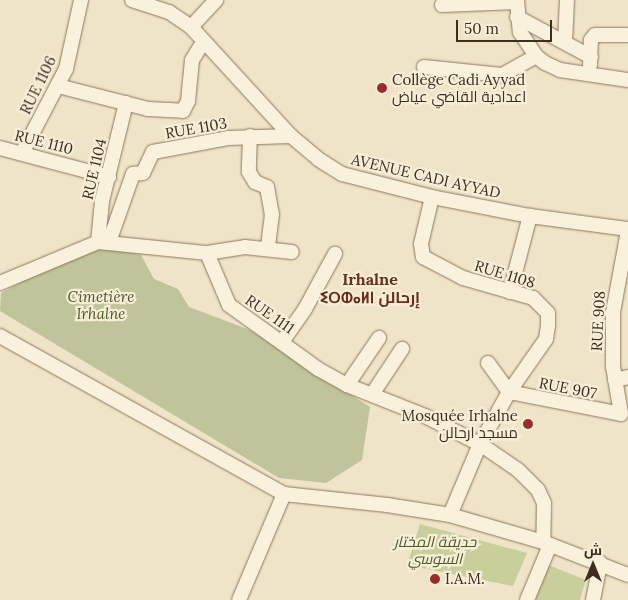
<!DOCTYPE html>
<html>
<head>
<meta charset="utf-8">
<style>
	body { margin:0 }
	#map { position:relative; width:628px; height:600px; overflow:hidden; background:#f0e4c8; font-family:Lora,Cairo,"Noto Sans Tifinagh",serif }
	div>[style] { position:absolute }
	.green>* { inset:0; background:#c9cf9b }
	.cemetery>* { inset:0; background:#bfc49a }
	.roads { filter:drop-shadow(0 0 1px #8d765c) drop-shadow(0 0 1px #8d765c) }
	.street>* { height:14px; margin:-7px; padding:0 7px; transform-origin:7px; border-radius:7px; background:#faf1dc }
	.dots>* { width:14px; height:14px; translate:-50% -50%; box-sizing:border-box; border:2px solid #f7eed8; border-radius:50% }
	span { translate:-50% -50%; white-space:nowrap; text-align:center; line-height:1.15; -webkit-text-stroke:4.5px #f7eed8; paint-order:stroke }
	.poi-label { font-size:15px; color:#3d2e20 }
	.left { translate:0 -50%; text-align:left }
	.right { translate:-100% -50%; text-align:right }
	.street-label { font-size:15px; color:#3d2e20 }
	.park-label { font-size:15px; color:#4d5a26; font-style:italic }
	.neighbourhood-label { font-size:16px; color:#6b2e1e; font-weight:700 }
	.north { position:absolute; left:568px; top:540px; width:50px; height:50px; -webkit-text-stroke:4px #f7eed8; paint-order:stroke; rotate:0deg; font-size:14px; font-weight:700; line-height:20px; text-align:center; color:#3d2e20 }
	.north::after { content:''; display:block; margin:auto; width:18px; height:22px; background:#3d2e20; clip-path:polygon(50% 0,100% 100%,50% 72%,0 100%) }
	.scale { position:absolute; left:456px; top:20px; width:96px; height:22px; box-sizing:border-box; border:2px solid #3d2e20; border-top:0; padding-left:6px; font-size:15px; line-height:18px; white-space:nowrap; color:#3d2e20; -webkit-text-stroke:4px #f7eed8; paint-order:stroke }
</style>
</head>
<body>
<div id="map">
	<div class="green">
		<i style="clip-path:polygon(420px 524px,527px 553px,513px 586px,407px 565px)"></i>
		<i style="clip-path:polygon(546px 564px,586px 580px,580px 600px,532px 600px)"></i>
	</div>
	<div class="cemetery">
		<i style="clip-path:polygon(103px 246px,141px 255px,154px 279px,178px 289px,189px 307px,250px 330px,370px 407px,362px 460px,326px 483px,279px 478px,0 311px,1px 293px,81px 250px)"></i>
	</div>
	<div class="roads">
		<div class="street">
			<i style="left:132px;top:0;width:39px;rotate:18deg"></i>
			<i style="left:169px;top:12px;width:27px;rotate:34deg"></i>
			<i style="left:191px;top:27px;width:148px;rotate:47.5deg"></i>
			<i style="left:291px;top:136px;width:35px;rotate:40deg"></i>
			<i style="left:318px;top:159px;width:28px;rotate:32deg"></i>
			<i style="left:342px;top:174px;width:93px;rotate:14.3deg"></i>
			<i style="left:432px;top:197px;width:100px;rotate:11deg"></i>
			<i style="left:530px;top:216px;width:99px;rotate:7.6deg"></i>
			<i style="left:517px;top:0;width:32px;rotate:85deg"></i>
			<i style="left:520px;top:32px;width:29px;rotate:56deg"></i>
			<i style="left:536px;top:56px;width:11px;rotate:38deg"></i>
			<i style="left:545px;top:63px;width:17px;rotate:25deg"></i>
			<i style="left:560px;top:70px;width:69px;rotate:8.4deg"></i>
			<i style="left:442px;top:5px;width:74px;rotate:-2.3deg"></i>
			<i style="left:517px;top:17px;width:84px;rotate:28.4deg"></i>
			<i style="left:191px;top:27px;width:37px;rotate:-47deg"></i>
			<i style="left:565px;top:42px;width:42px;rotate:-87.3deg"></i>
			<i style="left:590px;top:65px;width:25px;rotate:-88deg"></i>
			<i style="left:591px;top:40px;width:6px;rotate:-51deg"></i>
			<i style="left:595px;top:35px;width:33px"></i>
			<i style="left:424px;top:67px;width:78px;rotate:5.9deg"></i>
			<i style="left:502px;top:75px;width:39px;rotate:-29deg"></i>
			<i style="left:58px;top:86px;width:93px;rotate:14.3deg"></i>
			<i style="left:148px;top:109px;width:35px;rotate:3deg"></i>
			<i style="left:183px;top:111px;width:11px;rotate:-63deg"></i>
			<i style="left:188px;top:101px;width:41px;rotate:-84.4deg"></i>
			<i style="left:192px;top:60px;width:22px;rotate:-58deg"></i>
			<i style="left:250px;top:136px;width:36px;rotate:92deg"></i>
			<i style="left:249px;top:172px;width:12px;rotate:59deg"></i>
			<i style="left:255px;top:182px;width:13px;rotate:23deg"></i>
			<i style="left:267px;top:187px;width:27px;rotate:80deg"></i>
			<i style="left:272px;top:214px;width:34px;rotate:97deg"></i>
			<i style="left:0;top:148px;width:113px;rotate:14.9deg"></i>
			<i style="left:22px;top:153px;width:95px;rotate:-62.4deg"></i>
			<i style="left:66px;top:69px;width:71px;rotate:-77.7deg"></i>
			<i style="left:432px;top:197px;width:48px;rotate:103.2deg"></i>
			<i style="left:421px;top:244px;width:13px;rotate:81deg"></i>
			<i style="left:423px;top:257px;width:45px;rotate:27.7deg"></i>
			<i style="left:463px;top:278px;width:73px;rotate:15.9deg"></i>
			<i style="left:533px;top:298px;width:21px;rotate:45deg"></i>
			<i style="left:548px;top:313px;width:13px;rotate:90deg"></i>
			<i style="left:548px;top:326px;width:13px;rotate:99deg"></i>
			<i style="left:546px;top:339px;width:65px;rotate:124.9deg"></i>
			<i style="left:509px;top:392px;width:60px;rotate:119.1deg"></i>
			<i style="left:480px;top:444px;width:77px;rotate:112.9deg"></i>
			<i style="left:98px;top:242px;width:41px;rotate:-84.4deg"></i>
			<i style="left:102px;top:201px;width:101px;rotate:-76.2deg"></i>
			<i style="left:109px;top:242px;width:72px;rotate:-70.6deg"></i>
			<i style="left:133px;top:174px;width:10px;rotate:-6deg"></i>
			<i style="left:143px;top:173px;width:23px;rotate:-65deg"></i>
			<i style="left:153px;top:152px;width:76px;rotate:-10.6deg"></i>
			<i style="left:228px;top:138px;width:63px;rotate:-1.8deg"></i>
			<i style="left:207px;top:253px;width:56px;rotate:67.1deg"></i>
			<i style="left:229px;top:305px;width:110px;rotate:35.7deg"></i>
			<i style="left:318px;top:369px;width:33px;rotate:29deg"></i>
			<i style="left:347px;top:385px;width:84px;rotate:21.7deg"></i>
			<i style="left:425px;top:416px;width:62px;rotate:27deg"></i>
			<i style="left:480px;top:444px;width:46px;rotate:34.4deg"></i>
			<i style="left:518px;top:470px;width:28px;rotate:45deg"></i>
			<i style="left:538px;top:490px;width:14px;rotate:65deg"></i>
			<i style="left:544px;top:503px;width:39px;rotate:91deg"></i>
			<i style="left:0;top:283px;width:106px;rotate:-22.7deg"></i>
			<i style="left:98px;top:242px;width:110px;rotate:5.8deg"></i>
			<i style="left:207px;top:253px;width:38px;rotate:-9deg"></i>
			<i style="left:245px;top:247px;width:47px;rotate:6.1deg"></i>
			<i style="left:510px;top:292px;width:79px;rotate:-75.3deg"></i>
			<i style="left:0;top:336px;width:325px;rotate:29.1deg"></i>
			<i style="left:284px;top:494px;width:104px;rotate:6.1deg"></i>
			<i style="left:387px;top:505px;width:64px;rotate:9deg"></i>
			<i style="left:450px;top:515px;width:97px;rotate:16.2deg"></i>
			<i style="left:543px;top:542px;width:91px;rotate:21.2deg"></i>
			<i style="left:282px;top:342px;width:40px;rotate:-55.1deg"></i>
			<i style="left:305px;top:309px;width:63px;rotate:-61.4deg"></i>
			<i style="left:488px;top:363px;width:36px;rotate:54deg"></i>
			<i style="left:615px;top:380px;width:13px;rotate:-13deg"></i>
			<i style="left:347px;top:385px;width:57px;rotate:-55.8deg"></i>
			<i style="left:509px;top:392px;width:114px;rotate:11.1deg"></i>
			<i style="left:373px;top:393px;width:53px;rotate:-56.6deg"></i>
			<i style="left:621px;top:414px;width:49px;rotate:-99.5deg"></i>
			<i style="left:613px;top:366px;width:54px;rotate:-90deg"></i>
			<i style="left:613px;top:312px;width:82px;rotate:-79.5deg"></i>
			<i style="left:239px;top:600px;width:115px;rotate:-67deg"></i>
			<i style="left:527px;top:600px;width:60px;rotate:-67.3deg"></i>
			<i style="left:593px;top:600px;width:38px;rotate:-79deg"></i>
		</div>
	</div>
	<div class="dots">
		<i style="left:382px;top:88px;background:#9e2a2b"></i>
		<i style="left:528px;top:424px;background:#9e2a2b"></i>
		<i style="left:435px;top:579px;background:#9e2a2b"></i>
	</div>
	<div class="poi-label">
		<span class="left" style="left:392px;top:88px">Collège Cadi Ayyad<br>اعدادية القاضي عياض</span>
		<span class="right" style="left:518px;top:424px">Mosquée Irhalne<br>مسجد ارحالن</span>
		<span class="left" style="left:445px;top:579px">I.A.M.</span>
	</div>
	<div class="street-label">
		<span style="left:38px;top:85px;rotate:-64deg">RUE 1106</span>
		<span style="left:196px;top:128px;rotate:-10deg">RUE 1103</span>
		<span style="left:44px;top:142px;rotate:14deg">RUE 1110</span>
		<span style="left:94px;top:169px;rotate:-77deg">RUE 1104</span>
		<span style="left:426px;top:176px;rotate:13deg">AVENUE CADI AYYAD</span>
		<span style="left:505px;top:274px;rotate:17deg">RUE 1108</span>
		<span style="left:270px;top:314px;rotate:35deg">RUE 1111</span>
		<span style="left:598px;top:321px;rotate:-87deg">RUE 908</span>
		<span style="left:568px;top:388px;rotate:11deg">RUE 907</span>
	</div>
	<div class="park-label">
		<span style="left:101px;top:305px">Cimetière<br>Irhalne</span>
		<span style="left:435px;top:550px">حديقة المختار<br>السوسي</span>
	</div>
	<div class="neighbourhood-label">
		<span style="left:370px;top:288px">Irhalne<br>ⵉⵔⵀⴰⵍⵏ إرحالن</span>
	</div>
	<div class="north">ش</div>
	<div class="scale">50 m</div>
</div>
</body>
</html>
